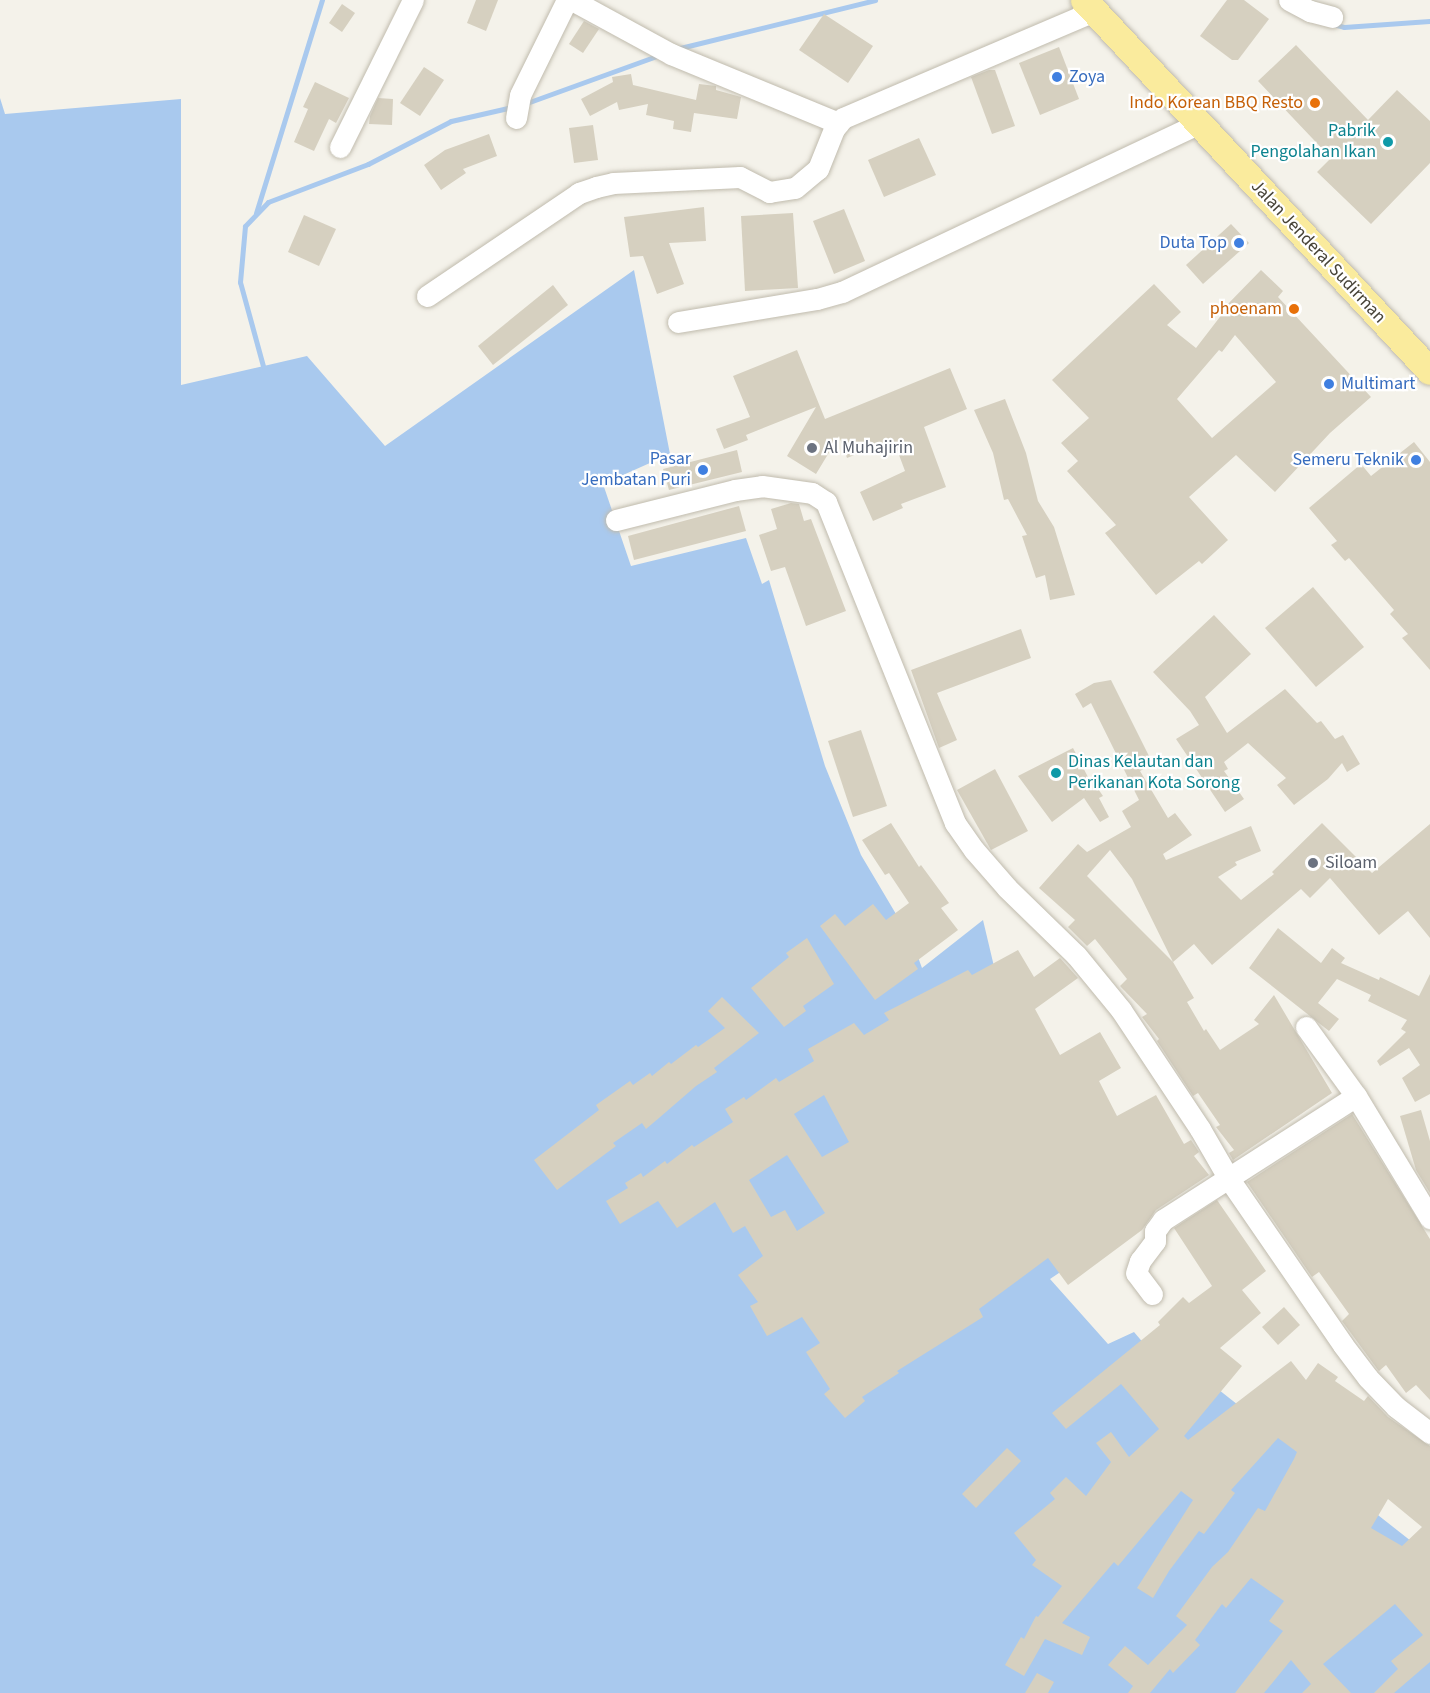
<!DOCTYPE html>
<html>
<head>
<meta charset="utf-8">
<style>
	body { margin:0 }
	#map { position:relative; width:1430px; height:1693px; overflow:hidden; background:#f4f2ea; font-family:"Source Sans 3",sans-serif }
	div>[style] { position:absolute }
	.water>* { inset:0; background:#a9c9ee }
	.stream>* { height:5px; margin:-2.5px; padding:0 2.5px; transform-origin:2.5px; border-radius:2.5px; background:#a9c9ee }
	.building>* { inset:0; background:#d6d0c0 }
	.roads { filter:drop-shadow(0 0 2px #c0bbad) drop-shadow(0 0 2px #c0bbad) }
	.minor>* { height:21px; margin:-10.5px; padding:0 10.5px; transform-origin:10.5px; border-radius:10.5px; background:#fff }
	.major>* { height:27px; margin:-13.5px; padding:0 13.5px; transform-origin:13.5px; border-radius:13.5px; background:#faeb9d }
	.dots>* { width:16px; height:16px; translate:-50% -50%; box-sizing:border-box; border:3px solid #fff; border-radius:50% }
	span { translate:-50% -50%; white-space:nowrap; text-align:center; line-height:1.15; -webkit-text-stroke:4.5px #fff; paint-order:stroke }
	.shop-label { font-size:18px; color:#366cbe }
	.left { translate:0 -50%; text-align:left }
	.right { translate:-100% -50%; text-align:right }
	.food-label { font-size:18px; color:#c56008 }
	.culture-label { font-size:18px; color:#0d838f }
	.street-label { font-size:18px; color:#484438 }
	.worship-label { font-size:18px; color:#5b616d }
</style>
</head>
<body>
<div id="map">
	<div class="water">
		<i style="clip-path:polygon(0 98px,5px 114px,181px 99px,181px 385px,307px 356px,385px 446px,634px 270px,670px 454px,603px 484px,631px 566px,746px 538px,762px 584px,769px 580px,825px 766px,861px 855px,912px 941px,922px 968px,983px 920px,1001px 996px,1145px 1215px,1050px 1279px,1108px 1344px,1134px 1332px,1191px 1399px,1214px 1386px,1430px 1556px,1430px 1693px,0 1693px)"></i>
	</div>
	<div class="stream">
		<i style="left:1333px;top:24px;width:11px;rotate:15deg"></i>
		<i style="left:1344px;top:27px;width:86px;rotate:-4deg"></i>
		<i style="left:676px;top:49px;width:205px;rotate:-13.8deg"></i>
		<i style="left:524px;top:104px;width:144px;rotate:-19.9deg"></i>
		<i style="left:256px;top:213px;width:223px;rotate:-72.8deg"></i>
		<i style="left:263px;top:366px;width:87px;rotate:-105.3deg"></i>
		<i style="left:240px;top:282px;width:56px;rotate:-84.9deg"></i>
		<i style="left:245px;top:226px;width:33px;rotate:-46deg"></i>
		<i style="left:268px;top:202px;width:107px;rotate:-20.8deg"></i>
		<i style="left:368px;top:164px;width:93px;rotate:-27.4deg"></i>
		<i style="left:451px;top:121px;width:63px;rotate:-12.9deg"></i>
	</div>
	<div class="building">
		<i style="clip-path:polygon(476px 0,498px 0,486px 31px,467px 23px)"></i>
		<i style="clip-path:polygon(1227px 0,1244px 0,1269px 19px,1238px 60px,1232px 60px,1200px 36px)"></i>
		<i style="clip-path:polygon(342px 4px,355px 13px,342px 32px,329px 23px)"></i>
		<i style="clip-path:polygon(824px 14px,873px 46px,848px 83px,799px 50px)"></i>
		<i style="clip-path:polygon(584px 21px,599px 29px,583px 53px,569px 44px)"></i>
		<i style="clip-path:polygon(1296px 45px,1368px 120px,1397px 90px,1430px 121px,1430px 163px,1371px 224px,1317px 172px,1331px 158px,1258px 81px)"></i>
		<i style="clip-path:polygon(1059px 47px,1079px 99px,1040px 115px,1019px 63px)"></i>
		<i style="clip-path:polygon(424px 67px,444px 80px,420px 116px,400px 103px)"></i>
		<i style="clip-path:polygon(989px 70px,995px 70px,1015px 126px,992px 134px,971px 77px)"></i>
		<i style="clip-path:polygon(631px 74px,633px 85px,696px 100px,699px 84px,716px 86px,716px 90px,741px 97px,737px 119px,694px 113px,691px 132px,673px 129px,674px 121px,646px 115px,648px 104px,619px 110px,617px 102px,590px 116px,581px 99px,613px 82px,612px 77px)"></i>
		<i style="clip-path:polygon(315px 82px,349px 98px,336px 123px,329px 119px,314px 151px,294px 142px,308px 109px,303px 107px)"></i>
		<i style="clip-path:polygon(378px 98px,393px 99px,392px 125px,369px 124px,370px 116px)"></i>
		<i style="clip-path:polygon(593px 125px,598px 160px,574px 163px,569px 128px)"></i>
		<i style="clip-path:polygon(489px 134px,497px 156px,463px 169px,466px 173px,441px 190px,424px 165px,445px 150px)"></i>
		<i style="clip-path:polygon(919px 138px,936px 175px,884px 197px,868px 160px)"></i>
		<i style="clip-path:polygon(704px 207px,706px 241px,669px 243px,684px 284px,657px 294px,643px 256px,630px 257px,624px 217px)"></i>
		<i style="clip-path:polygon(844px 209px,865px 261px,834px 274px,813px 221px)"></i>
		<i style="clip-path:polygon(793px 213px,798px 288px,745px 291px,741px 216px)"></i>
		<i style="clip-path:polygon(304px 215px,336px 229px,319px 266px,288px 252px)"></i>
		<i style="clip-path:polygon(1231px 224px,1249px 243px,1203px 284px,1186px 265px)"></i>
		<i style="clip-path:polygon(evenodd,1261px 270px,1283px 291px,1278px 297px,1371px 397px,1330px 433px,1275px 492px,1236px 455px,1189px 497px,1228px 540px,1202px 564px,1199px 561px,1156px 595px,1105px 533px,1116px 525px,1067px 471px,1078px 461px,1061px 443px,1089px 418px,1052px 380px,1154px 284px,1181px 312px,1167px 325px,1196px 348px,1226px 309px,1225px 307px,1261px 270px,1235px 335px,1276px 382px,1212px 438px,1177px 399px,1219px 350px,1222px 352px,1235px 335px)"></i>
		<i style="clip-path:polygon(553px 285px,568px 305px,493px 365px,478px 346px)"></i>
		<i style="clip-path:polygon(797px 350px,825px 419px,950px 368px,967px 409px,924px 427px,946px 487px,901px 504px,903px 508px,873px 521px,860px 492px,905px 471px,893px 439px,847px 458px,839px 436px,816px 474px,787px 456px,816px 407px,746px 435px,748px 440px,724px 449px,716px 429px,750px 417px,733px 376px)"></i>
		<i style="clip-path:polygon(1005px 399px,1026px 453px,1038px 501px,1054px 527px,1075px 595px,1050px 600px,1045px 575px,1036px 578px,1022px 536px,1027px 535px,1008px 499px,1004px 500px,993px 453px,974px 410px)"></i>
		<i style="clip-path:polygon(1414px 442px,1430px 462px,1430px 670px,1402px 638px,1408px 634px,1390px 614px,1394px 610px,1349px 558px,1345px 561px,1331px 545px,1337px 541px,1309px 508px,1361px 464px,1371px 476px)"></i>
		<i style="clip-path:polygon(737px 450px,742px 472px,669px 490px,663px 469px)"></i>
		<i style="clip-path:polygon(791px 503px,799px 504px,804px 521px,811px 519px,846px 611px,806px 626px,785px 567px,771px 571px,759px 535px,777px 529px,771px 509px)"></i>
		<i style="clip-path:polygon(739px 506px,746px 531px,634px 560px,628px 536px)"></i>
		<i style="clip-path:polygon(1313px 587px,1364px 647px,1316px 687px,1265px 628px)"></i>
		<i style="clip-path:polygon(1214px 615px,1251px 654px,1205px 697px,1227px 733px,1285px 689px,1317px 723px,1321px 721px,1335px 739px,1343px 735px,1360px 764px,1347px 772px,1342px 763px,1328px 779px,1294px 805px,1277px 785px,1286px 778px,1248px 743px,1224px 762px,1228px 769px,1224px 771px,1244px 799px,1225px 812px,1176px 739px,1199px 725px,1190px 711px,1153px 672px)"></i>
		<i style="clip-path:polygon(1021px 629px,1031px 658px,937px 693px,957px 740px,939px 748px,911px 670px)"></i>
		<i style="clip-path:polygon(1111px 680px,1153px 764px,1140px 771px,1168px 818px,1175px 813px,1192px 835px,1163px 854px,1166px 860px,1251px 826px,1261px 851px,1235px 862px,1237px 865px,1218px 877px,1241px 900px,1274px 874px,1272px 872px,1322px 823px,1372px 873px,1430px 824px,1430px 938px,1408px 911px,1379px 935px,1330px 878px,1310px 898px,1301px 889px,1212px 965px,1194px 944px,1173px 962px,1132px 879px,1110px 850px,1087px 876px,1173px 962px,1194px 998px,1187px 1002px,1204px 1031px,1206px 1029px,1220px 1050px,1259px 1024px,1254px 1020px,1274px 995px,1332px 1093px,1233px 1160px,1229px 1153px,1234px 1150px,1216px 1127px,1220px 1125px,1198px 1093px,1193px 1096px,1157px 1041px,1159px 1039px,1142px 1017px,1147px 1014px,1120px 986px,1127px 979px,1095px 939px,1087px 946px,1068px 927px,1075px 920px,1039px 888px,1078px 844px,1087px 852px,1131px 827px,1122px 811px,1139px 800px,1091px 703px,1083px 708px,1075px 694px,1094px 683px)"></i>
		<i style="clip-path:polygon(861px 730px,887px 806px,853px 817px,828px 741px)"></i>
		<i style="clip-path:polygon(1073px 748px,1090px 781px,1092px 780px,1103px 796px,1099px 798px,1109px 817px,1100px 822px,1084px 798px,1052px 822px,1018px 776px)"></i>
		<i style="clip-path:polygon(995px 769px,1028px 831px,991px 850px,957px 790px)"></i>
		<i style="clip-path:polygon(891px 823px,919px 867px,921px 865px,949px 903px,941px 908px,958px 930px,914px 963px,918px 969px,875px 1000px,820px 926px,835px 914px,845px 926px,873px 904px,886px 920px,909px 903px,889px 873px,885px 875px,862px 840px)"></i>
		<i style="clip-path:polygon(1278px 928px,1321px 963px,1332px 948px,1345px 958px,1341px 963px,1379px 980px,1380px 977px,1419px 996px,1430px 974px,1430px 1094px,1415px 1102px,1402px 1078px,1420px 1065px,1409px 1048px,1380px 1066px,1377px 1061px,1406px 1032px,1401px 1029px,1407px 1020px,1368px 1001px,1371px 995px,1337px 979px,1318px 1003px,1339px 1019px,1329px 1031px,1249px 968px)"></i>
		<i style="clip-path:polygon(807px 938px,834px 984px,803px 1006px,806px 1011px,784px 1027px,751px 988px,789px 957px,786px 953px)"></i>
		<i style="clip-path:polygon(evenodd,1018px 950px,1034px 977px,1060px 958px,1078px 978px,1035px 1009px,1060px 1055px,1100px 1032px,1121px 1068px,1099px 1081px,1117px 1116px,1156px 1095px,1184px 1144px,1191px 1140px,1199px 1152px,1194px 1156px,1209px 1175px,1156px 1210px,1142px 1230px,1068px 1285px,1048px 1258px,979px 1309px,983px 1317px,897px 1371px,899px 1373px,862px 1397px,865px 1401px,845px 1418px,824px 1394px,830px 1389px,806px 1352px,820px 1343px,802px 1317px,767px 1336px,750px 1306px,758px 1302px,738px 1275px,763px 1256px,745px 1226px,733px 1233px,715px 1202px,677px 1228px,658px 1201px,620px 1224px,606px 1201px,628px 1188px,625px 1183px,641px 1173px,643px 1177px,665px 1161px,667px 1164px,692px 1145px,694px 1147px,733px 1122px,725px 1109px,744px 1097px,746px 1100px,776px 1078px,779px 1082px,814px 1061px,808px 1049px,854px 1023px,864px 1035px,889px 1020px,884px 1013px,968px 970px,972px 975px,1018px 950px,824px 1095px,849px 1142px,822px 1157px,794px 1114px,824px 1095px,1018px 950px,787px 1155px,825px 1213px,797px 1231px,785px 1210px,771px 1217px,749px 1180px,787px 1155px)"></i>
		<i style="clip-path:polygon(722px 997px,759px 1033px,714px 1068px,717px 1072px,696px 1086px,659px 1118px,646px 1129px,642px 1123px,613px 1143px,616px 1146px,557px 1190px,534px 1160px,599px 1110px,596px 1105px,630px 1081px,633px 1085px,650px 1073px,652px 1076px,669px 1062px,671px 1064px,696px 1045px,698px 1047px,725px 1028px,708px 1011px)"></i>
		<i style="clip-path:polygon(1421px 1110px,1430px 1141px,1430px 1193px,1416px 1170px,1400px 1116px)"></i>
		<i style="clip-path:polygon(1352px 1114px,1430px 1239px,1430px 1400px,1416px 1385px,1406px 1393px,1386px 1365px,1379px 1371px,1378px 1370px,1342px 1321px,1349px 1314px,1319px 1272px,1312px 1277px,1247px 1182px)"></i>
		<i style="clip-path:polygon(evenodd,1217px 1200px,1266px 1271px,1242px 1290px,1261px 1313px,1220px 1348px,1242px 1366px,1184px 1436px,1188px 1440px,1291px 1361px,1306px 1380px,1318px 1363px,1338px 1377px,1335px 1381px,1364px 1401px,1368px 1396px,1388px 1417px,1430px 1446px,1430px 1662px,1394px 1693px,1374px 1693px,1398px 1669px,1391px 1661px,1423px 1635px,1395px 1604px,1323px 1664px,1351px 1693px,1302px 1693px,1311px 1684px,1291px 1660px,1264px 1693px,1235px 1693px,1283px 1631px,1269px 1621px,1284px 1601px,1251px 1578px,1226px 1608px,1222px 1604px,1195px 1640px,1200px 1645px,1173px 1673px,1170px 1669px,1150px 1693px,1128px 1693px,1133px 1686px,1108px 1665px,1125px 1646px,1148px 1665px,1187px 1625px,1176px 1616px,1212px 1567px,1228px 1552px,1258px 1508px,1265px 1511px,1294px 1459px,1297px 1452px,1278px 1438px,1231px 1490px,1235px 1493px,1204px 1534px,1199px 1531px,1169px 1571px,1153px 1598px,1137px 1588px,1193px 1500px,1181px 1491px,1118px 1566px,1114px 1562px,1062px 1623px,1090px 1637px,1082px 1655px,1045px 1639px,1024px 1676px,1005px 1665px,1021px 1637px,1024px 1639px,1036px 1616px,1038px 1617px,1062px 1586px,1032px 1565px,1036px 1560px,1014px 1533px,1055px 1499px,1050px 1493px,1066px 1477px,1086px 1496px,1111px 1462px,1096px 1443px,1111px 1432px,1129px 1457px,1159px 1429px,1121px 1384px,1066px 1429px,1052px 1413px,1160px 1325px,1158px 1322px,1183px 1297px,1189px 1303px,1212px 1286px,1174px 1228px,1217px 1200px,1388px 1499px,1422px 1527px,1402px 1546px,1371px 1528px,1388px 1499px)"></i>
		<i style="clip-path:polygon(1284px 1307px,1300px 1325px,1278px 1345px,1262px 1327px)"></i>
		<i style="clip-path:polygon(1007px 1448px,1021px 1461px,976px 1508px,962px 1494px)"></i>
		<i style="clip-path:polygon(1037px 1673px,1054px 1682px,1048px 1693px,1025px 1693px)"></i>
	</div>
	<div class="roads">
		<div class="minor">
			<i style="left:572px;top:0;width:113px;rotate:28.6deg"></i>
			<i style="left:671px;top:54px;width:181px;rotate:22.4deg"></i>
			<i style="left:1289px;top:0;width:24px;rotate:28deg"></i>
			<i style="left:1310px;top:11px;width:23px;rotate:15deg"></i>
			<i style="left:516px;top:118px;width:23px;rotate:-80deg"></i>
			<i style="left:520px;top:95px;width:106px;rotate:-63.7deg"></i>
			<i style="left:340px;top:147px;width:164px;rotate:-63.6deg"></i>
			<i style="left:427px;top:296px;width:184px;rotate:-34.1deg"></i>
			<i style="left:579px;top:193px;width:18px;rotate:-19deg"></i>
			<i style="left:596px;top:187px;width:17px;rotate:-13deg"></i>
			<i style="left:613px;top:183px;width:127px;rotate:-2.7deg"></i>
			<i style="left:740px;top:177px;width:33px;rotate:27deg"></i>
			<i style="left:769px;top:192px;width:26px;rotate:-9deg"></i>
			<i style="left:795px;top:188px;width:30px;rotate:-40deg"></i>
			<i style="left:818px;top:169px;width:43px;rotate:-68.2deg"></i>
			<i style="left:834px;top:129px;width:14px;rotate:-51deg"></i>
			<i style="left:843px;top:118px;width:273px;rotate:-23.1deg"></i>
			<i style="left:678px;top:322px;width:141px;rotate:-9.4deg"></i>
			<i style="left:817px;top:299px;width:26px;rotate:-16deg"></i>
			<i style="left:842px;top:292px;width:395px;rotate:-25.3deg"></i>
			<i style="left:616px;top:520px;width:123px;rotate:-14.1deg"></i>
			<i style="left:735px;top:490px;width:27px;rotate:-8deg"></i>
			<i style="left:762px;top:486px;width:50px;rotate:8deg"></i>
			<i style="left:812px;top:493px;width:17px;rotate:33deg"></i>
			<i style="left:826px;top:502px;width:346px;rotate:68.1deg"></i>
			<i style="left:955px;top:823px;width:33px;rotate:55deg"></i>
			<i style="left:974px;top:850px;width:50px;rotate:49deg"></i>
			<i style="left:1007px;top:888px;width:96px;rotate:44.2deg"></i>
			<i style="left:1076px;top:955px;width:71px;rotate:50.7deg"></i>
			<i style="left:1121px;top:1010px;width:143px;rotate:56.4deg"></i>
			<i style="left:1200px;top:1129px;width:58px;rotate:59.9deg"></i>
			<i style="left:1229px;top:1179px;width:201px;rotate:55.5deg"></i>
			<i style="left:1343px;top:1345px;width:41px;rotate:52.9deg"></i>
			<i style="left:1368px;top:1378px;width:40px;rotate:46deg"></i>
			<i style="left:1396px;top:1407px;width:43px;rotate:37.4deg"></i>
			<i style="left:1306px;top:1027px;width:85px;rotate:54.1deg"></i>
			<i style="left:1356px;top:1096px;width:143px;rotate:58.8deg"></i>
			<i style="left:1152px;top:1294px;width:26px;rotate:-127deg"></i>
			<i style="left:1136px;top:1273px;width:13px;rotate:-72deg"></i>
			<i style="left:1140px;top:1261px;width:25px;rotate:-53deg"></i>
			<i style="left:1155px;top:1241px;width:10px;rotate:-90deg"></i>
			<i style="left:1155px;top:1231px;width:14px;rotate:-54deg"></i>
			<i style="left:1163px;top:1220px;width:229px;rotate:-32.7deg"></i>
		</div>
		<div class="major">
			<i style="left:1084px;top:0;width:507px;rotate:47deg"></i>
		</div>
	</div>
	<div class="dots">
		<i style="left:1057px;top:77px;background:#3f7fe0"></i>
		<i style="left:1315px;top:103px;background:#e8710a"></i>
		<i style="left:1388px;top:142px;background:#0f9aa8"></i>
		<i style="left:1239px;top:243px;background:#3f7fe0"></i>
		<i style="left:1294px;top:309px;background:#e8710a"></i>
		<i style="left:1329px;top:384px;background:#3f7fe0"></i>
		<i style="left:812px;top:448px;background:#6b7280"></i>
		<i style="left:1416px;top:460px;background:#3f7fe0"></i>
		<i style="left:703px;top:470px;background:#3f7fe0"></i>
		<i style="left:1056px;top:773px;background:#0f9aa8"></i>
		<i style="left:1313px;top:863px;background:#6b7280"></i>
	</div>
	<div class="shop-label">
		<span class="left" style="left:1069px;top:77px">Zoya</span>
		<span class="right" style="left:1227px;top:243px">Duta Top</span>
		<span class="left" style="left:1341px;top:384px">Multimart</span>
		<span class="right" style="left:691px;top:470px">Pasar<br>Jembatan Puri</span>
		<span class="right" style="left:1404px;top:460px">Semeru Teknik</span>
	</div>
	<div class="food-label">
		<span class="right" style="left:1303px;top:103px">Indo Korean BBQ Resto</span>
		<span class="right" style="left:1282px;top:309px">phoenam</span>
	</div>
	<div class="culture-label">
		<span class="right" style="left:1376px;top:142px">Pabrik<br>Pengolahan Ikan</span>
		<span class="left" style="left:1068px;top:773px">Dinas Kelautan dan<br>Perikanan Kota Sorong</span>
	</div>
	<div class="street-label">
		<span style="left:1318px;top:252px;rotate:47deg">Jalan Jenderal Sudirman</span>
	</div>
	<div class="worship-label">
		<span class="left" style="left:824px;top:448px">Al Muhajirin</span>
		<span class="left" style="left:1325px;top:863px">Siloam</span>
	</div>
</div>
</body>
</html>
